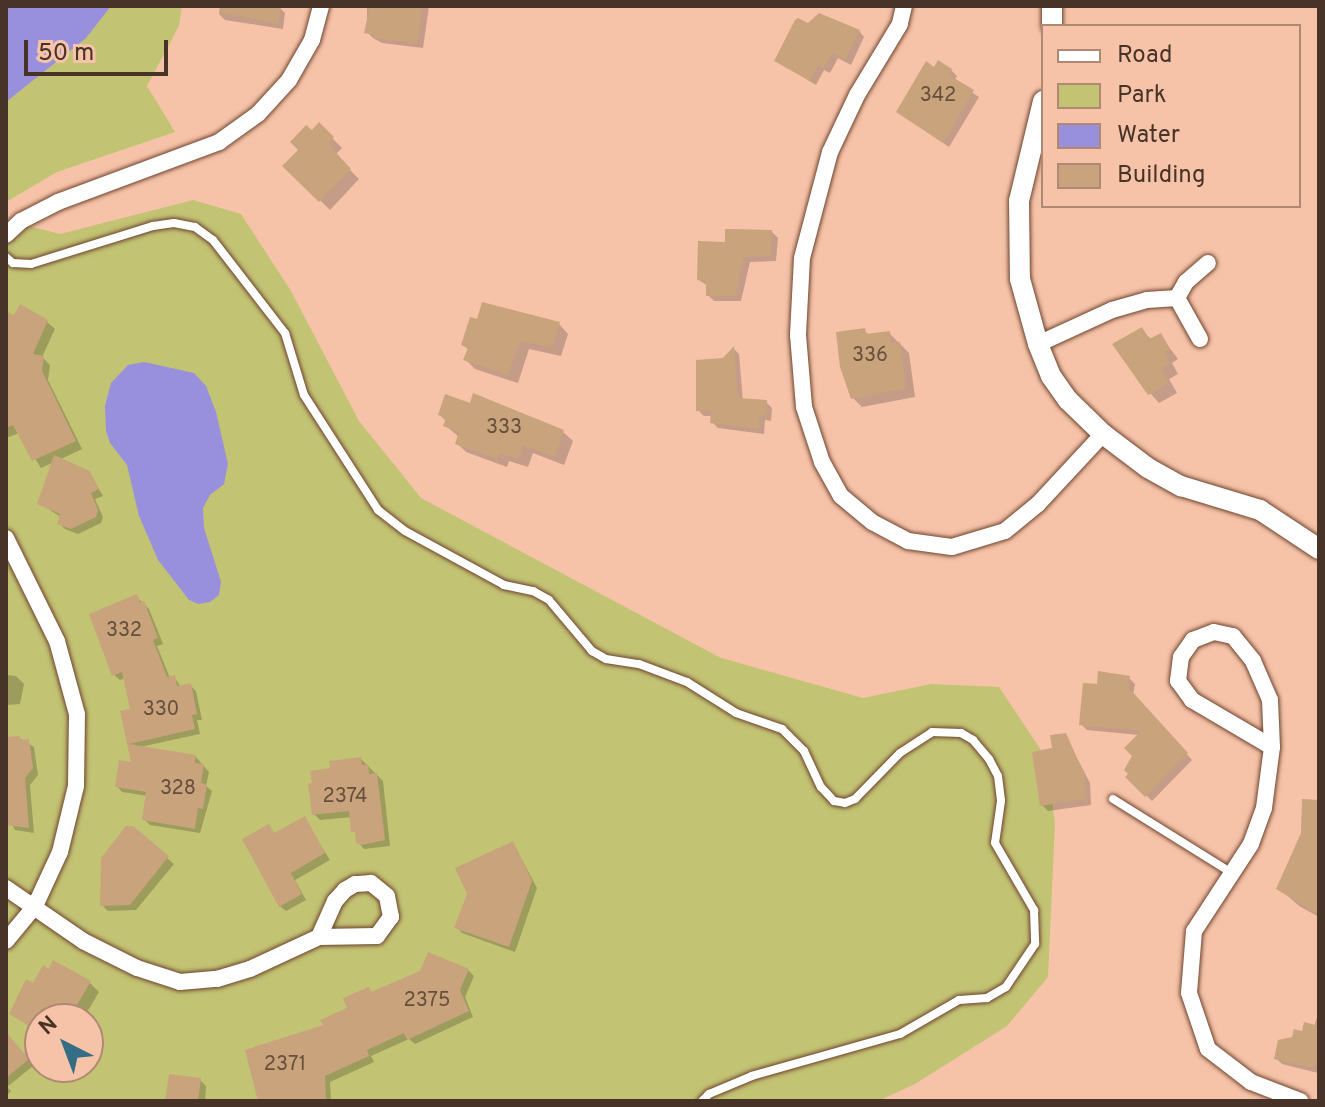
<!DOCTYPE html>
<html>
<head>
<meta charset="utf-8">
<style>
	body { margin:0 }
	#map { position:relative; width:1325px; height:1107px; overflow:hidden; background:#f6c3a9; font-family:Overpass,sans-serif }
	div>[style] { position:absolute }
	.green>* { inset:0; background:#c3c374 }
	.water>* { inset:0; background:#9890dc }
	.shadow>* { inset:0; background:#0003 }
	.building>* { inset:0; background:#c8a37c }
	.roads { filter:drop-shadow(0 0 2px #6f442e) drop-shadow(0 0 2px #6f442e) }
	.service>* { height:8px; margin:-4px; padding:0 4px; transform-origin:4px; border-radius:4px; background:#fff }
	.minor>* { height:16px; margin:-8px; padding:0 8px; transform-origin:8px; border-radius:8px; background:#fff }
	.tertiary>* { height:20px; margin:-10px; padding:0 10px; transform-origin:10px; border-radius:10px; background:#fff }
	span { translate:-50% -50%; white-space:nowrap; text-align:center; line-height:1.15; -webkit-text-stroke:6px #f6c3a9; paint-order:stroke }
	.number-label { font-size:20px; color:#674f3d }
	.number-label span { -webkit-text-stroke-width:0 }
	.frame { position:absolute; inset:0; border:8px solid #473328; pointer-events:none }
	.legend { position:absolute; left:1041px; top:24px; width:260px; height:184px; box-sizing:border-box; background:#f6c3a9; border:2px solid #b08975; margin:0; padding:10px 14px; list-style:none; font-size:24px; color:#473328 }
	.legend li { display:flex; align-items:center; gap:16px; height:40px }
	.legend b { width:40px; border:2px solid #b08975 }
	.north { position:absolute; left:24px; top:1003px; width:80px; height:80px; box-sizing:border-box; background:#f6c3a9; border:2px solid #b08975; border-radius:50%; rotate:318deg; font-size:22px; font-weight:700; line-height:32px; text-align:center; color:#473328 }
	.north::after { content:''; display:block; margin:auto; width:28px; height:36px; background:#336e86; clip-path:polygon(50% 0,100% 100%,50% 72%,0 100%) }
	.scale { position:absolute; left:24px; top:40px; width:144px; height:36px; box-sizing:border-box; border:4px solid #473328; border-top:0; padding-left:10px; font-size:24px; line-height:28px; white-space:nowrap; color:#473328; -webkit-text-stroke:6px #f6c3a9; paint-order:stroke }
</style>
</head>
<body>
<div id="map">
	<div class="green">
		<i style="clip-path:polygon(6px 6px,182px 6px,179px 26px,147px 86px,175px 132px,57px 172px,6px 202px)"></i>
		<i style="clip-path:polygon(evenodd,193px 200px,241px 214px,291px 291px,359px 421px,421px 498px,721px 658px,863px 698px,931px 684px,999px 687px,1047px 759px,1055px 824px,1048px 977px,1007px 1026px,915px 1084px,878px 1101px,6px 1101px,6px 220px,60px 234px,193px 200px,40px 1019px,88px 1019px,88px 1067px,40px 1067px,40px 1019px)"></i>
	</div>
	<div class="water">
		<i style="clip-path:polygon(6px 6px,111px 6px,86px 38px,6px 102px)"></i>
		<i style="clip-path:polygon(144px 362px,194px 373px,206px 386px,216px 412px,228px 464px,224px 484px,210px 495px,203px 508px,204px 528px,221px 582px,219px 595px,210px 602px,198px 604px,189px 600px,158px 560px,139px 516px,127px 465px,110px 443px,106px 431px,105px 406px,111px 383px,128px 365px)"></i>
	</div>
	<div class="shadow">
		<i style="clip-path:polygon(221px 6px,278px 6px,285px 13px,283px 29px,225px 20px,219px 14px)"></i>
		<i style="clip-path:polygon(367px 6px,429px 6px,423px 48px,382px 43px,373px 38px,367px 32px)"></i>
		<i style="clip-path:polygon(809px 26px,859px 31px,864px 37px,851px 65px,838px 58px,830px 73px,824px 70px,816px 85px,777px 61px)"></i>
		<i style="clip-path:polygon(935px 69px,951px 70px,957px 76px,954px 81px,979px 97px,949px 147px,898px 112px)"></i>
		<i style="clip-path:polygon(319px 125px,342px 148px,335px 155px,359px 179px,330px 210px,285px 166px)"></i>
		<i style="clip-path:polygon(772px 232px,778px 238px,776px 261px,750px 262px,741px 301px,714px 301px,708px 295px,708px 286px,699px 280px,727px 244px)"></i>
		<i style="clip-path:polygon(47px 322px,55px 329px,42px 357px,50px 365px,48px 380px,82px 449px,59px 460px,89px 473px,103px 496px,95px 499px,103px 517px,101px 523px,78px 534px,65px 529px,59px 523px,61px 517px,39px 503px,54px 462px,41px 468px,19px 433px,9px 437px,6px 434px,6px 323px)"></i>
		<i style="clip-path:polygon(478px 322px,559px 324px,568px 334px,561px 356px,529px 349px,518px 383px,475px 369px,466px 360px,469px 350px,463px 345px)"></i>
		<i style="clip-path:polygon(864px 330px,870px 336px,889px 333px,909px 353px,915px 397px,862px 407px,853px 398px)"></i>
		<i style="clip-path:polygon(1142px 330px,1152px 340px,1160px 335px,1178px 359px,1172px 363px,1178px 374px,1169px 379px,1177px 393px,1159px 403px,1150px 393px)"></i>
		<i style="clip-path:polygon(734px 349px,739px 354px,743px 401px,766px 402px,772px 408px,771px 421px,765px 420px,764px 434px,718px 428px,712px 422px,713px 416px,704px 416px,698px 410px)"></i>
		<i style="clip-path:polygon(440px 415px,563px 432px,573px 441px,564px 465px,533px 453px,528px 467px,509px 461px,507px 467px,466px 452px,457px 443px,459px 437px,446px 426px,447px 422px)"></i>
		<i style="clip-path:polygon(137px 597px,149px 609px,163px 644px,157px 646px,170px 678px,174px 677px,181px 687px,190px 685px,196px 691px,202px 720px,197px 720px,200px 734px,140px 747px,195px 756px,209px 772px,206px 786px,212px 791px,200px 833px,150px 825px,144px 819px,148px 796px,122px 792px,117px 786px,133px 765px,122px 713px,132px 710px,125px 678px,120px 680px,114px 675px)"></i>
		<i style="clip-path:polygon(6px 675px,16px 676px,24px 684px,20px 704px,6px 705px)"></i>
		<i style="clip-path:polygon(1129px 678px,1135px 684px,1133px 695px,1192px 760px,1152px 801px,1127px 777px,1139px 735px,1087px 730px,1081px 724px,1098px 687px)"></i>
		<i style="clip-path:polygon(1065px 735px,1090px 783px,1091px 805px,1048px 811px,1042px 805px,1054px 750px)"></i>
		<i style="clip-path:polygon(19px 738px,34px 747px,38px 775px,30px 785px,34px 833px,15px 830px,6px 814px,6px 739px)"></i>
		<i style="clip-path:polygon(361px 759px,383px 781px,390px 846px,364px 849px,358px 842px,352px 817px,320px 820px,314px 814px,332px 770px)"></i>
		<i style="clip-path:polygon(304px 819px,330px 860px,295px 880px,306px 900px,286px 911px,280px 906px,268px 827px,275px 835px)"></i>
		<i style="clip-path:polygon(132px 828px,174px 864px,136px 910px,108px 911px,102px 905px)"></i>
		<i style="clip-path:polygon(513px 843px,537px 888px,515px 952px,462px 933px,457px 927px)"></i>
		<i style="clip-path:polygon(1319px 851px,1319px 917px,1299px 906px,1279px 888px)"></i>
		<i style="clip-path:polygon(468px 970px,474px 976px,465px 997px,473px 1017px,415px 1044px,409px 1039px,371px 1056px,374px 1062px,330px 1082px,331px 1101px,254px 1101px,259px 1100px,325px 1027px,368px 989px,373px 993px)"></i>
		<i style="clip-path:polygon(89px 982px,99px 992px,83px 1019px,40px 1019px,40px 1034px,12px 1014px,33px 986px)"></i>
		<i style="clip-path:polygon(1317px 1017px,1318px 1073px,1282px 1064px,1276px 1058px,1314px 1027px)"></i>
		<i style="clip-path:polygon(6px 1034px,33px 1066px,7px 1087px,11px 1091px,6px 1096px)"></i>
		<i style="clip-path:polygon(200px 1080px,206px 1086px,205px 1101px,167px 1101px)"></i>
	</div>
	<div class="building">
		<i style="clip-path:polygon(220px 6px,281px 6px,278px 24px,219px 12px)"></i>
		<i style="clip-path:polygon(370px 6px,422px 6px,417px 44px,374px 38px,375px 35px,364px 33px)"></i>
		<i style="clip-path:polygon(819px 13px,860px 30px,845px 60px,832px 53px,824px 68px,818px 65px,810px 81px,774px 61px,795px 20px,798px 18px,808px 23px)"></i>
		<i style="clip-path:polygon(938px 60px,952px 69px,949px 75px,974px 90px,943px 143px,896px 112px,926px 61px,934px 67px)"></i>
		<i style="clip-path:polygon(319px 122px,334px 137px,328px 144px,351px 169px,319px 202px,282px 166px,298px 150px,290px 142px,306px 125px,312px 130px)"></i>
		<i style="clip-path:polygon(725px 229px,772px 230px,771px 256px,744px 257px,735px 296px,706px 296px,706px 281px,697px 280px,698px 241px,725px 242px)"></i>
		<i style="clip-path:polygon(482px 302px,560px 322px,552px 348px,520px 341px,508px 375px,463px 360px,468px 348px,461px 345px,470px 317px,477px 319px)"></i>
		<i style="clip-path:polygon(20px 304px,48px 320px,33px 354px,44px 356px,42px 371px,76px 441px,32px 461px,13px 425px,6px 428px,6px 311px,14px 315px)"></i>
		<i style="clip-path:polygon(1142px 327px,1149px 339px,1161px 333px,1170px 349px,1164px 353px,1170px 364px,1161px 369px,1169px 383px,1148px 395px,1112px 344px)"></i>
		<i style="clip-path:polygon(865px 328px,866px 334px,890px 331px,891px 343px,900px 342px,906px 388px,851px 399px,840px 367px,836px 332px)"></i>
		<i style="clip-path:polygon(734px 346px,738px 398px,767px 400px,766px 416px,760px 415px,759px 429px,710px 423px,711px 411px,696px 411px,696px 360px,723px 358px)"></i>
		<i style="clip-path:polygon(473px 393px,564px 430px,555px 457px,523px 445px,518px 459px,499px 453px,497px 459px,455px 444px,459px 432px,443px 426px,446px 418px,438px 415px,445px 394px,470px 403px)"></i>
		<i style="clip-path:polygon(54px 455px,90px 471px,99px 489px,91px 493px,98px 510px,96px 517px,71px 529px,57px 524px,60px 514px,37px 504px)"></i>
		<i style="clip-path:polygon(137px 594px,140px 602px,144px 601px,158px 638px,153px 640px,167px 677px,175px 675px,177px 686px,191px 683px,197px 714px,192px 715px,195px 729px,129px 744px,196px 755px,195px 763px,204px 764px,201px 783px,207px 784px,203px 809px,198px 808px,195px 829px,142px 820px,146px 792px,115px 787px,119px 760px,131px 762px,120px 711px,130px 709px,122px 672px,112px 676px,89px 614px)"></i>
		<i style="clip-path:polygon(1098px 671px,1130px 676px,1128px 687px,1188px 753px,1145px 797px,1125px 777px,1128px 774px,1124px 770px,1132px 756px,1124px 748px,1141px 731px,1079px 725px,1083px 683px,1097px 684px)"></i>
		<i style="clip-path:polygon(1066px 733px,1085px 776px,1086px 799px,1040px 806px,1032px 752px,1052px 748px,1050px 735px)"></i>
		<i style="clip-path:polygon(20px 736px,20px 740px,29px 739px,33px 768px,25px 778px,29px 828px,6px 825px,6px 737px)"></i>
		<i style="clip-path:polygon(361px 757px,362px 765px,368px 764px,369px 774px,377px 773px,385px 840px,362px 845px,356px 843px,355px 832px,351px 832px,349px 811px,312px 815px,308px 784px,312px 783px,310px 771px,330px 768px,329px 761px)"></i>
		<i style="clip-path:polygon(1302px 799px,1319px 800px,1319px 915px,1276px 889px,1301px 833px)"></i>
		<i style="clip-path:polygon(305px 816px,325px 853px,291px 873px,302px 894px,279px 907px,242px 839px,269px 824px,274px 833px)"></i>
		<i style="clip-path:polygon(126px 826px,133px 826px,169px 856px,130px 905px,100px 906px,101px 858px)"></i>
		<i style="clip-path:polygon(513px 841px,532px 881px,509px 947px,454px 928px,467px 894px,455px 868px)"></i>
		<i style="clip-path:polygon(428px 952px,469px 969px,460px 990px,469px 1011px,407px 1040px,404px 1033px,367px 1050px,369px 1056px,325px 1076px,326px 1101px,258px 1101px,245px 1050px,323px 1025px,320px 1020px,347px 1008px,343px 998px,369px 987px,371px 992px,420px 971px)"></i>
		<i style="clip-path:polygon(53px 960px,91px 981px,70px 1017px,60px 1011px,56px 1019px,40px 1019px,40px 1032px,9px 1014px,26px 979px,33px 983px,43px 965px,49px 969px)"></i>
		<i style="clip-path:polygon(1304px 1022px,1319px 1026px,1319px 1066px,1314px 1064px,1312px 1068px,1274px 1059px,1278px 1040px,1292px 1037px,1294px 1029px,1302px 1031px)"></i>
		<i style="clip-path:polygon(6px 1032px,29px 1059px,6px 1078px)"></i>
		<i style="clip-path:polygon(169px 1074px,201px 1078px,198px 1101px,165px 1101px)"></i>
	</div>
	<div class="roads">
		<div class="service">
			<i style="left:6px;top:257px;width:9px;rotate:41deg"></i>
			<i style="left:13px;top:263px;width:18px;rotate:3deg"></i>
			<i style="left:31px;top:264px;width:128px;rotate:-17.3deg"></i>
			<i style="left:153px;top:226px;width:21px;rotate:-8deg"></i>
			<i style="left:174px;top:223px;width:21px;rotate:11deg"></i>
			<i style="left:195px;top:227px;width:22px;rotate:36deg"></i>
			<i style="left:213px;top:240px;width:118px;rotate:52.3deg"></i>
			<i style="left:285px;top:333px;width:65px;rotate:73deg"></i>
			<i style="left:304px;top:395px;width:137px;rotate:57.2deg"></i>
			<i style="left:378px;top:510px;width:34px;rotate:38deg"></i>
			<i style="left:405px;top:531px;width:113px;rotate:28.6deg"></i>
			<i style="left:504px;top:585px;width:30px;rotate:12deg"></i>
			<i style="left:533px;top:591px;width:18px;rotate:29deg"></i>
			<i style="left:549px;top:600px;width:67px;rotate:49.9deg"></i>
			<i style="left:592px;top:651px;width:16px;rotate:30deg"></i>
			<i style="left:606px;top:659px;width:33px;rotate:9deg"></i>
			<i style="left:639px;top:664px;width:51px;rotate:20.6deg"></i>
			<i style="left:687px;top:682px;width:58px;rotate:32.3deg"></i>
			<i style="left:736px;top:713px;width:49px;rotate:19.2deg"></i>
			<i style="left:782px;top:729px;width:31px;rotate:45deg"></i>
			<i style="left:804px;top:751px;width:40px;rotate:65deg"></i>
			<i style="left:821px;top:787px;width:19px;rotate:47deg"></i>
			<i style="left:834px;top:801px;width:11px;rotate:10deg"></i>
			<i style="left:845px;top:803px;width:11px;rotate:-22deg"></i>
			<i style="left:855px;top:799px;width:64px;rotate:-45.6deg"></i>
			<i style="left:900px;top:753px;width:38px;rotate:-33deg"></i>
			<i style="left:932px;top:732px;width:29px;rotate:2deg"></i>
			<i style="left:961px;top:733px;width:14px;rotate:30deg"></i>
			<i style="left:973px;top:740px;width:25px;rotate:50deg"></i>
			<i style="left:989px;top:759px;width:19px;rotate:62deg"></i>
			<i style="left:998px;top:776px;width:25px;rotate:83deg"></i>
			<i style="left:1001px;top:801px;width:42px;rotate:98.1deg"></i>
			<i style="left:995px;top:843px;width:78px;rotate:59.8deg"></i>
			<i style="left:1034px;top:910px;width:34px;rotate:88deg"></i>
			<i style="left:1035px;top:944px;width:52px;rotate:124deg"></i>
			<i style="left:1006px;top:987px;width:22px;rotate:150deg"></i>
			<i style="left:987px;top:998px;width:28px;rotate:176deg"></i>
			<i style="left:959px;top:1000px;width:68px;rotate:150deg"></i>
			<i style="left:900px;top:1034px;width:154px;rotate:164.2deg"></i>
			<i style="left:752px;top:1076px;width:47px;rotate:157.3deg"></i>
			<i style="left:709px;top:1094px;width:10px;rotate:135deg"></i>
			<i style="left:1113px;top:799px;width:140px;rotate:31.9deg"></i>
		</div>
		<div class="minor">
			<i style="left:904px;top:6px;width:18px;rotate:103deg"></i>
			<i style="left:900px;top:24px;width:83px;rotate:121.2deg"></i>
			<i style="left:857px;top:95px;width:63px;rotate:115.3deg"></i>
			<i style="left:830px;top:152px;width:110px;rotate:104.8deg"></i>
			<i style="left:802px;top:258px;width:77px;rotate:93deg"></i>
			<i style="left:798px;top:335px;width:72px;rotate:85.2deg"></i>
			<i style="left:804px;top:407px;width:58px;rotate:71.9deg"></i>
			<i style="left:822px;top:462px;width:39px;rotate:61deg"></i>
			<i style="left:841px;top:496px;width:40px;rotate:40deg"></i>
			<i style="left:872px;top:522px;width:41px;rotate:27.8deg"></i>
			<i style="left:908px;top:541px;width:44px;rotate:7.8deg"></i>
			<i style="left:952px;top:547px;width:55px;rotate:-16.8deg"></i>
			<i style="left:1005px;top:531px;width:43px;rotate:-39.3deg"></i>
			<i style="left:1038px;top:504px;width:96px;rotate:-47.1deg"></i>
			<i style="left:6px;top:235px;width:21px;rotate:-43deg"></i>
			<i style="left:21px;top:221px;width:42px;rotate:-27.2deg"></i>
			<i style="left:58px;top:202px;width:172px;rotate:-20.4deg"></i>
			<i style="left:219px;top:142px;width:48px;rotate:-35.7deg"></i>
			<i style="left:258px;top:114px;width:46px;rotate:-47.6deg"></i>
			<i style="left:289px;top:80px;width:46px;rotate:-60.1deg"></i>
			<i style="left:312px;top:40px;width:35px;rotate:-75deg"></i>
			<i style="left:1177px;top:298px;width:47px;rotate:60.7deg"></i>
			<i style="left:1038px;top:344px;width:81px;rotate:-24.7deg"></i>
			<i style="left:1112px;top:310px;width:36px;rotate:-16deg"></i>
			<i style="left:1147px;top:300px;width:30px;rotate:-4deg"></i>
			<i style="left:1177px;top:298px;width:18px;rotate:-61deg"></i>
			<i style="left:1186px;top:282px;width:29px;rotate:-41deg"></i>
			<i style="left:6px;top:538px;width:115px;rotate:63.7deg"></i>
			<i style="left:57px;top:641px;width:76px;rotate:74.7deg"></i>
			<i style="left:77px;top:714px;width:72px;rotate:90.8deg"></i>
			<i style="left:76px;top:786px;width:68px;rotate:103.6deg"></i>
			<i style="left:60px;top:852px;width:60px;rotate:114.8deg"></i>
			<i style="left:35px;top:906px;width:45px;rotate:129.6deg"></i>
			<i style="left:1272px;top:747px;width:93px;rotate:-149.6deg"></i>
			<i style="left:1192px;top:700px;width:24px;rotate:-126deg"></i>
			<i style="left:1178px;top:681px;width:24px;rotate:-83deg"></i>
			<i style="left:1181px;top:657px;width:21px;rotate:-55deg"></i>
			<i style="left:1193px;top:640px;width:22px;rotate:-21deg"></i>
			<i style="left:1214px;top:632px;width:19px;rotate:12deg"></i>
			<i style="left:1233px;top:636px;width:32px;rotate:51deg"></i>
			<i style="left:1253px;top:661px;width:43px;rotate:66.4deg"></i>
			<i style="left:1270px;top:700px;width:47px;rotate:87.6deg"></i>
			<i style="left:1272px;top:747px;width:62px;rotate:97.5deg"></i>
			<i style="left:1264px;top:808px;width:38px;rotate:110deg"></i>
			<i style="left:1251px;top:844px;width:104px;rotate:123.2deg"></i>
			<i style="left:1194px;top:931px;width:62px;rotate:94.6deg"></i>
			<i style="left:1189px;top:993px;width:59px;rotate:71.3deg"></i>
			<i style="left:1208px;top:1049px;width:54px;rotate:37.5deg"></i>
			<i style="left:1251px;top:1082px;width:53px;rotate:21.2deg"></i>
			<i style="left:6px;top:888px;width:93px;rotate:34.5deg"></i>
			<i style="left:83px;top:941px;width:60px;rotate:26.6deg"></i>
			<i style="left:137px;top:968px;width:45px;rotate:18deg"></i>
			<i style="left:180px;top:982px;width:37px;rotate:-5deg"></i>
			<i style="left:217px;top:979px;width:34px;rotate:-17deg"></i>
			<i style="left:250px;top:969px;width:76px;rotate:-24.9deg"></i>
			<i style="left:319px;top:937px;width:58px;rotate:-1deg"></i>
			<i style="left:377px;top:936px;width:24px;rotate:-54deg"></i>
			<i style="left:391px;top:917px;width:21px;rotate:-101deg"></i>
			<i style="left:387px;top:896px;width:21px;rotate:-141deg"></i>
			<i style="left:371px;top:883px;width:16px;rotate:176deg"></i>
			<i style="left:355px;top:884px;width:12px;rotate:149deg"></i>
			<i style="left:345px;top:890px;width:15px;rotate:132deg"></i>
			<i style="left:335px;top:901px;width:39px;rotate:114deg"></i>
		</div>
		<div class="tertiary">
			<i style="left:1052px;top:6px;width:20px;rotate:90deg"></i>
			<i style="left:1043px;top:101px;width:103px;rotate:103.5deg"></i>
			<i style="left:1019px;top:201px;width:78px;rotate:89.3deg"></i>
			<i style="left:1020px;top:279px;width:67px;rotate:74.5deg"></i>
			<i style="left:1038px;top:344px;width:35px;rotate:68deg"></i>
			<i style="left:1051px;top:376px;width:29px;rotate:55deg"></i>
			<i style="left:1068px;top:400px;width:49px;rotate:44.2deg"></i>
			<i style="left:1103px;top:434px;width:56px;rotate:37.1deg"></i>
			<i style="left:1148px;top:468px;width:38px;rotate:29deg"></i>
			<i style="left:1181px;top:486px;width:83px;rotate:16.9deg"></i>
			<i style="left:1260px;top:510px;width:71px;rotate:33.5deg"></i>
		</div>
	</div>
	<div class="number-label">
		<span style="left:938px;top:96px">342</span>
		<span style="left:870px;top:356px">336</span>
		<span style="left:504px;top:428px">333</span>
		<span style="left:124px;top:631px">332</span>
		<span style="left:161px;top:710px">330</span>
		<span style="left:178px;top:789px">328</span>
		<span style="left:345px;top:797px">2374</span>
		<span style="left:427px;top:1001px">2375</span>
		<span style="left:285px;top:1065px">2371</span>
	</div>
	<div class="frame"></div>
	<ul class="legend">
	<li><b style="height:10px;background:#fff"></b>Road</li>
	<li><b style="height:22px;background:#c3c374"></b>Park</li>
	<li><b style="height:22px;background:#9890dc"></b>Water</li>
	<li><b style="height:22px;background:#c8a37c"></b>Building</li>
	</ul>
	<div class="north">N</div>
	<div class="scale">50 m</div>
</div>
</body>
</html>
